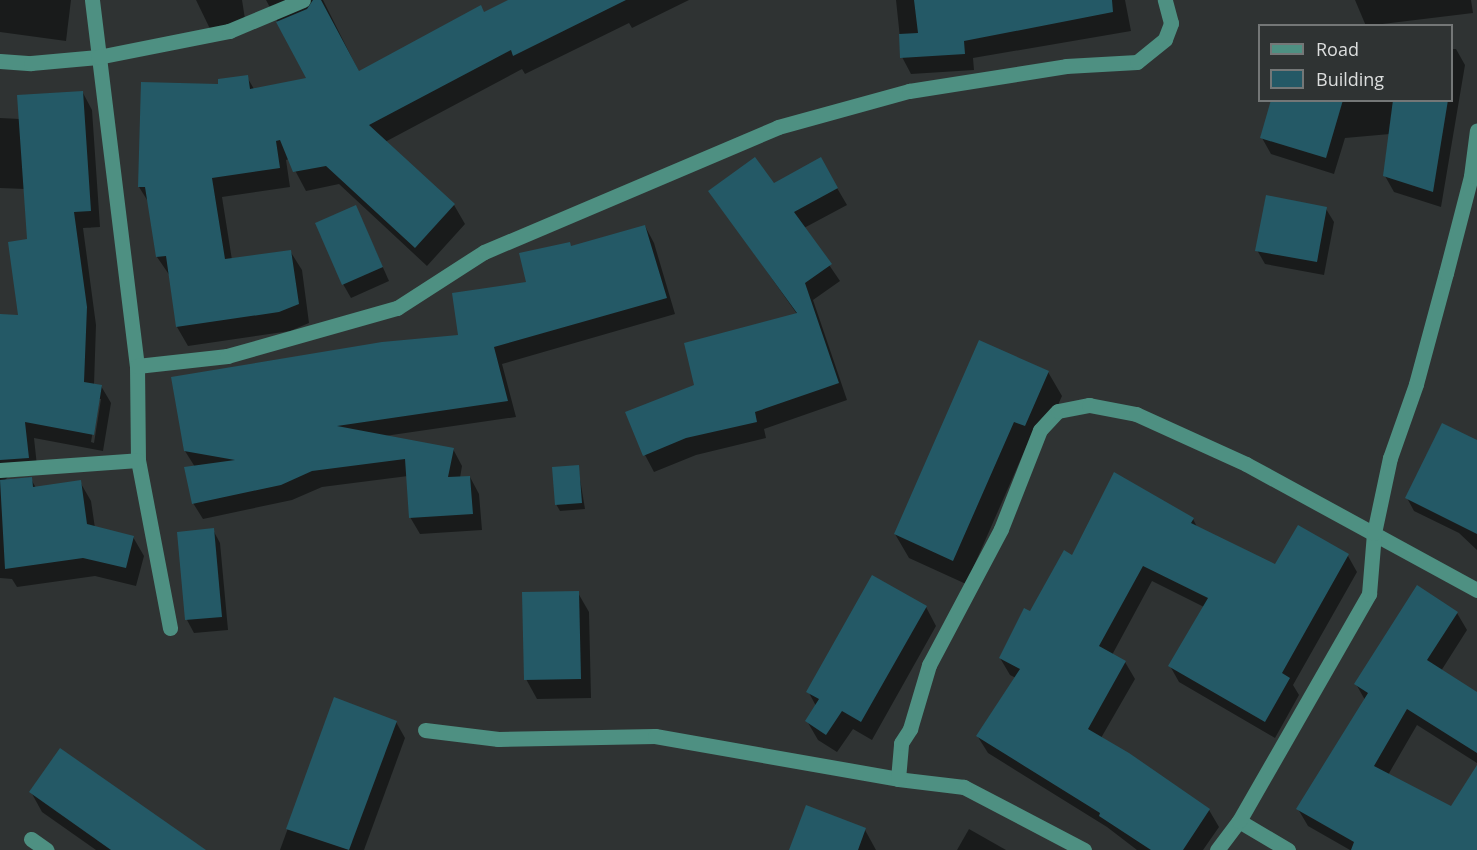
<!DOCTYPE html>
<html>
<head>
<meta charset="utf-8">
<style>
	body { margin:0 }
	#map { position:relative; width:1477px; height:850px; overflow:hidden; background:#2f3333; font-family:"Open Sans",sans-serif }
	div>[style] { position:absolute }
	.shadow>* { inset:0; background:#0007 }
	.building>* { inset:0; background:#245966 }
	.minor>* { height:15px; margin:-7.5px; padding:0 7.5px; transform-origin:7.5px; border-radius:7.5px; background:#4e9082 }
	span { translate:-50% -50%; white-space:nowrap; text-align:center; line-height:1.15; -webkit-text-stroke:6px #2f3333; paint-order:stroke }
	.legend { position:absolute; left:1258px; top:24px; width:195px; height:78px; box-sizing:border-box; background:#2f3333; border:2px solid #747777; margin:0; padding:8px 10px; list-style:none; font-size:18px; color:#dcdede }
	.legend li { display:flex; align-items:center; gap:12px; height:30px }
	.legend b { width:30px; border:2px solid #747777 }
</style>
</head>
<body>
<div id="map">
	<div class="shadow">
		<i style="clip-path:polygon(0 0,71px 0,66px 41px,0 32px)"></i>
		<i style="clip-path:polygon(196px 0,242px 0,247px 32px,214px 37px)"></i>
		<i style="clip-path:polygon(266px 0,323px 0,359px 72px,511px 0,689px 0,632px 28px,629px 23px,525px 74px,522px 69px,385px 142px,454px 205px,465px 224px,427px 266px,339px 184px,306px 191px,289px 159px,286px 160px,290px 187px,222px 197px,232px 260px,290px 251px,302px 270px,309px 323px,290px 331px,188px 346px,177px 327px,170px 276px,157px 257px,149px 203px,139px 187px,247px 77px,254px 89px,308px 79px)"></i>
		<i style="clip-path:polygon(896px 0,1125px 0,1131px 31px,973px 58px,974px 70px,911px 74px,902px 57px)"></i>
		<i style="clip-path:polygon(1355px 0,1471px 0,1473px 13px,1366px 26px)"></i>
		<i style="clip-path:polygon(1452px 49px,1456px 49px,1465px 65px,1441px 207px,1394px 192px,1385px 176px,1390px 134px,1345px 138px,1334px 174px,1271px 154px,1262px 138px,1273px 100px,1452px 100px)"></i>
		<i style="clip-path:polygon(evenodd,83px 93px,92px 110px,100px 227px,83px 228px,96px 325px,94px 385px,101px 386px,111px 403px,103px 451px,34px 438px,38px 475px,8px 477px,4px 481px,31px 479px,36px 488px,80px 482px,91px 501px,95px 528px,133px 537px,144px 556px,136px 586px,95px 576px,17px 587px,12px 579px,0 578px,0 315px,20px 316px,28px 241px,25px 189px,0 188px,0 118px,20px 119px,83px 93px,98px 399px,101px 399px,94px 443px,91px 442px,98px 399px)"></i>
		<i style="clip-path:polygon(820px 159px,847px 205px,804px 228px,840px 281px,813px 300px,847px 400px,764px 429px,766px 438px,696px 455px,654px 472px,645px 455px,695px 385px,797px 314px,710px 191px,773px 185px)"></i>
		<i style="clip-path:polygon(356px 207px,389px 281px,351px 298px,343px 284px)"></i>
		<i style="clip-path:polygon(1326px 209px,1334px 222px,1324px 275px,1265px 264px,1257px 250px)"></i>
		<i style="clip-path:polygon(645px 226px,654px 243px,675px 314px,502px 364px,516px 417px,385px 436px,453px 449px,462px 466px,460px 478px,470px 477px,479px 494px,482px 530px,420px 534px,410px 517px,408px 476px,322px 487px,292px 500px,203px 519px,193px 503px,195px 467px,185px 451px,460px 336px,571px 248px)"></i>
		<i style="clip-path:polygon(1048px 372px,1062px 396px,1038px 449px,1027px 445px,966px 584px,909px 558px,895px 534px)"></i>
		<i style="clip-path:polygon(1477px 443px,1477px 550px,1459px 533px,1414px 511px,1407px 498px)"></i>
		<i style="clip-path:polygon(578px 467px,585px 509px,560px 511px,556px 504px)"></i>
		<i style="clip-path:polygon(1193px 519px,1197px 527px,1276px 566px,1348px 556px,1357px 572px,1293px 685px,1299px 695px,1275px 738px,1179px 682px,1170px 666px,1204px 607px,1152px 581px,1112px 655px,1125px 662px,1135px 679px,1101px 738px,1209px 810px,1219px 827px,1203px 850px,1137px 850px,1107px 827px,988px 753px,978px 737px,1016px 678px,1010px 675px,1000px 658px,1072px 557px)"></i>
		<i style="clip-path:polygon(213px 530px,220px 543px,228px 630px,194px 633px,187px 620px)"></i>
		<i style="clip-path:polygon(578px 593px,589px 612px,591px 698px,537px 699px,526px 679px)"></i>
		<i style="clip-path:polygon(926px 607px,936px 626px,872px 740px,853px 729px,837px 752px,818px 740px,807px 721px,816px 706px,808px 691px)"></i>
		<i style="clip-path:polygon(1457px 613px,1467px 630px,1441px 671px,1477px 694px,1477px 763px,1417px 725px,1388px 775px,1452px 808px,1477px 768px,1477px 850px,1350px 850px,1308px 826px,1298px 809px,1365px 700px,1356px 684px)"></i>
		<i style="clip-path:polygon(335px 699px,396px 722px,405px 738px,364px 850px,280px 850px)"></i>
		<i style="clip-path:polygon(31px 792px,198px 850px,96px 850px,42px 812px)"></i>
		<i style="clip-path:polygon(969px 829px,1006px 850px,957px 850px)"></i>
		<i style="clip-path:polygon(865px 830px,876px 850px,790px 850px)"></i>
	</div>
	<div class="building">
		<i style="clip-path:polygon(313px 0,321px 0,359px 71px,481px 5px,484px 12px,508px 0,626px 0,513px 56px,511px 50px,369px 125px,455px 204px,415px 248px,326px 166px,293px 172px,280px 140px,276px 141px,280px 168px,212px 178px,225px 259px,291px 250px,299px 304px,279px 312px,176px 327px,166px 256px,156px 257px,145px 187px,138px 187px,141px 82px,218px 84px,218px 79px,248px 75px,250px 89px,306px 78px,276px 22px,307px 9px)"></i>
		<i style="clip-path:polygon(914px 0,1112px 0,1113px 12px,964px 41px,965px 54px,900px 58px,899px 34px,918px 33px)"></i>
		<i style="clip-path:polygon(83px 91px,91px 211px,74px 212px,87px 307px,84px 382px,102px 385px,94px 435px,25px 422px,29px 458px,0 460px,0 314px,18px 315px,8px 242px,27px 239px,17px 95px)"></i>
		<i style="clip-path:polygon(1271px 100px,1343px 100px,1326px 158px,1260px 138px)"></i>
		<i style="clip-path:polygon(1393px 100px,1448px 100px,1433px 192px,1383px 176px)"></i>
		<i style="clip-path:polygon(755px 157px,774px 183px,821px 157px,838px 188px,794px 212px,832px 264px,805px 283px,839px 383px,755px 412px,757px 422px,686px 438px,643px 456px,625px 412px,694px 385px,684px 343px,797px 313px,708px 191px)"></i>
		<i style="clip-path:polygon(1266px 195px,1327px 207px,1317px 262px,1255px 251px)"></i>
		<i style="clip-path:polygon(356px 205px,383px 267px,342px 285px,315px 223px)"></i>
		<i style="clip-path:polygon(645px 225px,667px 298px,494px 347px,508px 401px,337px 426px,454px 448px,448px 477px,470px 476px,473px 514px,409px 518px,405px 459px,312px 471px,281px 485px,192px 504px,184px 467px,235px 460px,184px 451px,171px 377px,382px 342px,458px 335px,452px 293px,526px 282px,519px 253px,570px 242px,571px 246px)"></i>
		<i style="clip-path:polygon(979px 340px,1049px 371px,1025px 426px,1014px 422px,953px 561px,894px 534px)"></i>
		<i style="clip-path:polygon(1442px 423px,1477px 440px,1477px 534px,1405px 498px)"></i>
		<i style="clip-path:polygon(579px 465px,582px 503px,555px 505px,552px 467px)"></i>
		<i style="clip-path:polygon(1114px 472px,1194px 518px,1191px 523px,1275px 564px,1298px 525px,1349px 554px,1282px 673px,1290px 678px,1265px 722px,1168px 666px,1208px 598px,1143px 566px,1099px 646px,1126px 661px,1088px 729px,1129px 753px,1210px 809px,1183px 850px,1151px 850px,1099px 816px,1100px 813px,976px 736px,1020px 669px,999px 658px,1024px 608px,1030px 611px,1064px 550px,1072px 555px)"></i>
		<i style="clip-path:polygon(32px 477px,33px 487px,81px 480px,87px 524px,134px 536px,126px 568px,83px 558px,5px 569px,0 480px)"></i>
		<i style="clip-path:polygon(214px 528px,222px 617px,185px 620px,177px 532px)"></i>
		<i style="clip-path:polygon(872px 575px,927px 606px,861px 722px,842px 711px,826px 735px,805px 721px,819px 699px,806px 692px)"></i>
		<i style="clip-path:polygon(1417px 585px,1458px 612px,1427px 660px,1477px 692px,1477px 753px,1407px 709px,1374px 766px,1451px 806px,1477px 765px,1477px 850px,1351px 850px,1354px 842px,1296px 809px,1368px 693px,1354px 684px)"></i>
		<i style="clip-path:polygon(579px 591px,581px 679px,524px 680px,522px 592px)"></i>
		<i style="clip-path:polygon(334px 697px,397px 721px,349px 850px,286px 829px)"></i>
		<i style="clip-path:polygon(60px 748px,206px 850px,111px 850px,29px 792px)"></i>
		<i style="clip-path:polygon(806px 805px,866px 828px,858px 850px,789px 850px)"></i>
	</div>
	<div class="minor">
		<i style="left:92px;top:0;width:369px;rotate:83deg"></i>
		<i style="left:137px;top:366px;width:94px;rotate:89.4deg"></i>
		<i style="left:138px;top:460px;width:171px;rotate:79.2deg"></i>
		<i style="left:0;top:61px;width:31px;rotate:4deg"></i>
		<i style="left:31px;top:63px;width:67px;rotate:-5.1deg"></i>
		<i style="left:98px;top:57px;width:134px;rotate:-11.2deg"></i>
		<i style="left:229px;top:31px;width:80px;rotate:-22.7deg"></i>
		<i style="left:137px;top:366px;width:91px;rotate:-6.3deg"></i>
		<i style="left:227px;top:356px;width:177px;rotate:-15.8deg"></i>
		<i style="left:397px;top:308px;width:103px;rotate:-32.8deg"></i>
		<i style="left:484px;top:252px;width:319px;rotate:-23deg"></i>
		<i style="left:778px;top:127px;width:136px;rotate:-15.4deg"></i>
		<i style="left:909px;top:91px;width:159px;rotate:-9deg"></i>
		<i style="left:1066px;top:66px;width:71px;rotate:-3.2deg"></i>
		<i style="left:1137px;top:62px;width:36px;rotate:-39deg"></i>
		<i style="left:1165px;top:39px;width:17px;rotate:-69deg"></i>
		<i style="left:1171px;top:23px;width:24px;rotate:-105deg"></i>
		<i style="left:0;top:470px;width:138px;rotate:-4.1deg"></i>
		<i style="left:425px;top:730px;width:74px;rotate:7deg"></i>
		<i style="left:498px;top:739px;width:157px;rotate:-1.1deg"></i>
		<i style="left:655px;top:736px;width:247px;rotate:10deg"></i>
		<i style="left:1239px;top:821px;width:57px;rotate:30.6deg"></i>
		<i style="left:31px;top:839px;width:19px;rotate:35deg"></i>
		<i style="left:1084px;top:850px;width:136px;rotate:-152.3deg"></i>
		<i style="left:964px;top:787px;width:66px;rotate:-173.1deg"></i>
		<i style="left:898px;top:779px;width:36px;rotate:-85deg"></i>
		<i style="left:901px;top:743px;width:17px;rotate:-57deg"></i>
		<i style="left:910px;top:729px;width:67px;rotate:-73.5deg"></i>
		<i style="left:929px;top:665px;width:154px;rotate:-62.1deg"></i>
		<i style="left:1001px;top:529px;width:106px;rotate:-68.5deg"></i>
		<i style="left:1040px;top:430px;width:26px;rotate:-47deg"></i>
		<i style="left:1058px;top:411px;width:32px;rotate:-11deg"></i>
		<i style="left:1089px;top:405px;width:48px;rotate:10.8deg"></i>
		<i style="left:1136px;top:414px;width:121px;rotate:24.4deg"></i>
		<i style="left:1246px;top:464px;width:263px;rotate:28.6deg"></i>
		<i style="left:1217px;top:850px;width:36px;rotate:-53deg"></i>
		<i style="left:1239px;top:821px;width:262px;rotate:-60.2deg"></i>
		<i style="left:1369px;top:594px;width:61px;rotate:-85.3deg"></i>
		<i style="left:1374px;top:533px;width:77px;rotate:-78deg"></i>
		<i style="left:1390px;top:458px;width:78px;rotate:-70.6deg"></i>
		<i style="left:1416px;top:384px;width:115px;rotate:-74.9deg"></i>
		<i style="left:1446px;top:273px;width:100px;rotate:-75.5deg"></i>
		<i style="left:1471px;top:176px;width:46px;rotate:-82.6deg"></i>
	</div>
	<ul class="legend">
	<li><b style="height:8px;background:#4e9082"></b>Road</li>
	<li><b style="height:16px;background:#245966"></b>Building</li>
	</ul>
</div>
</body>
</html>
